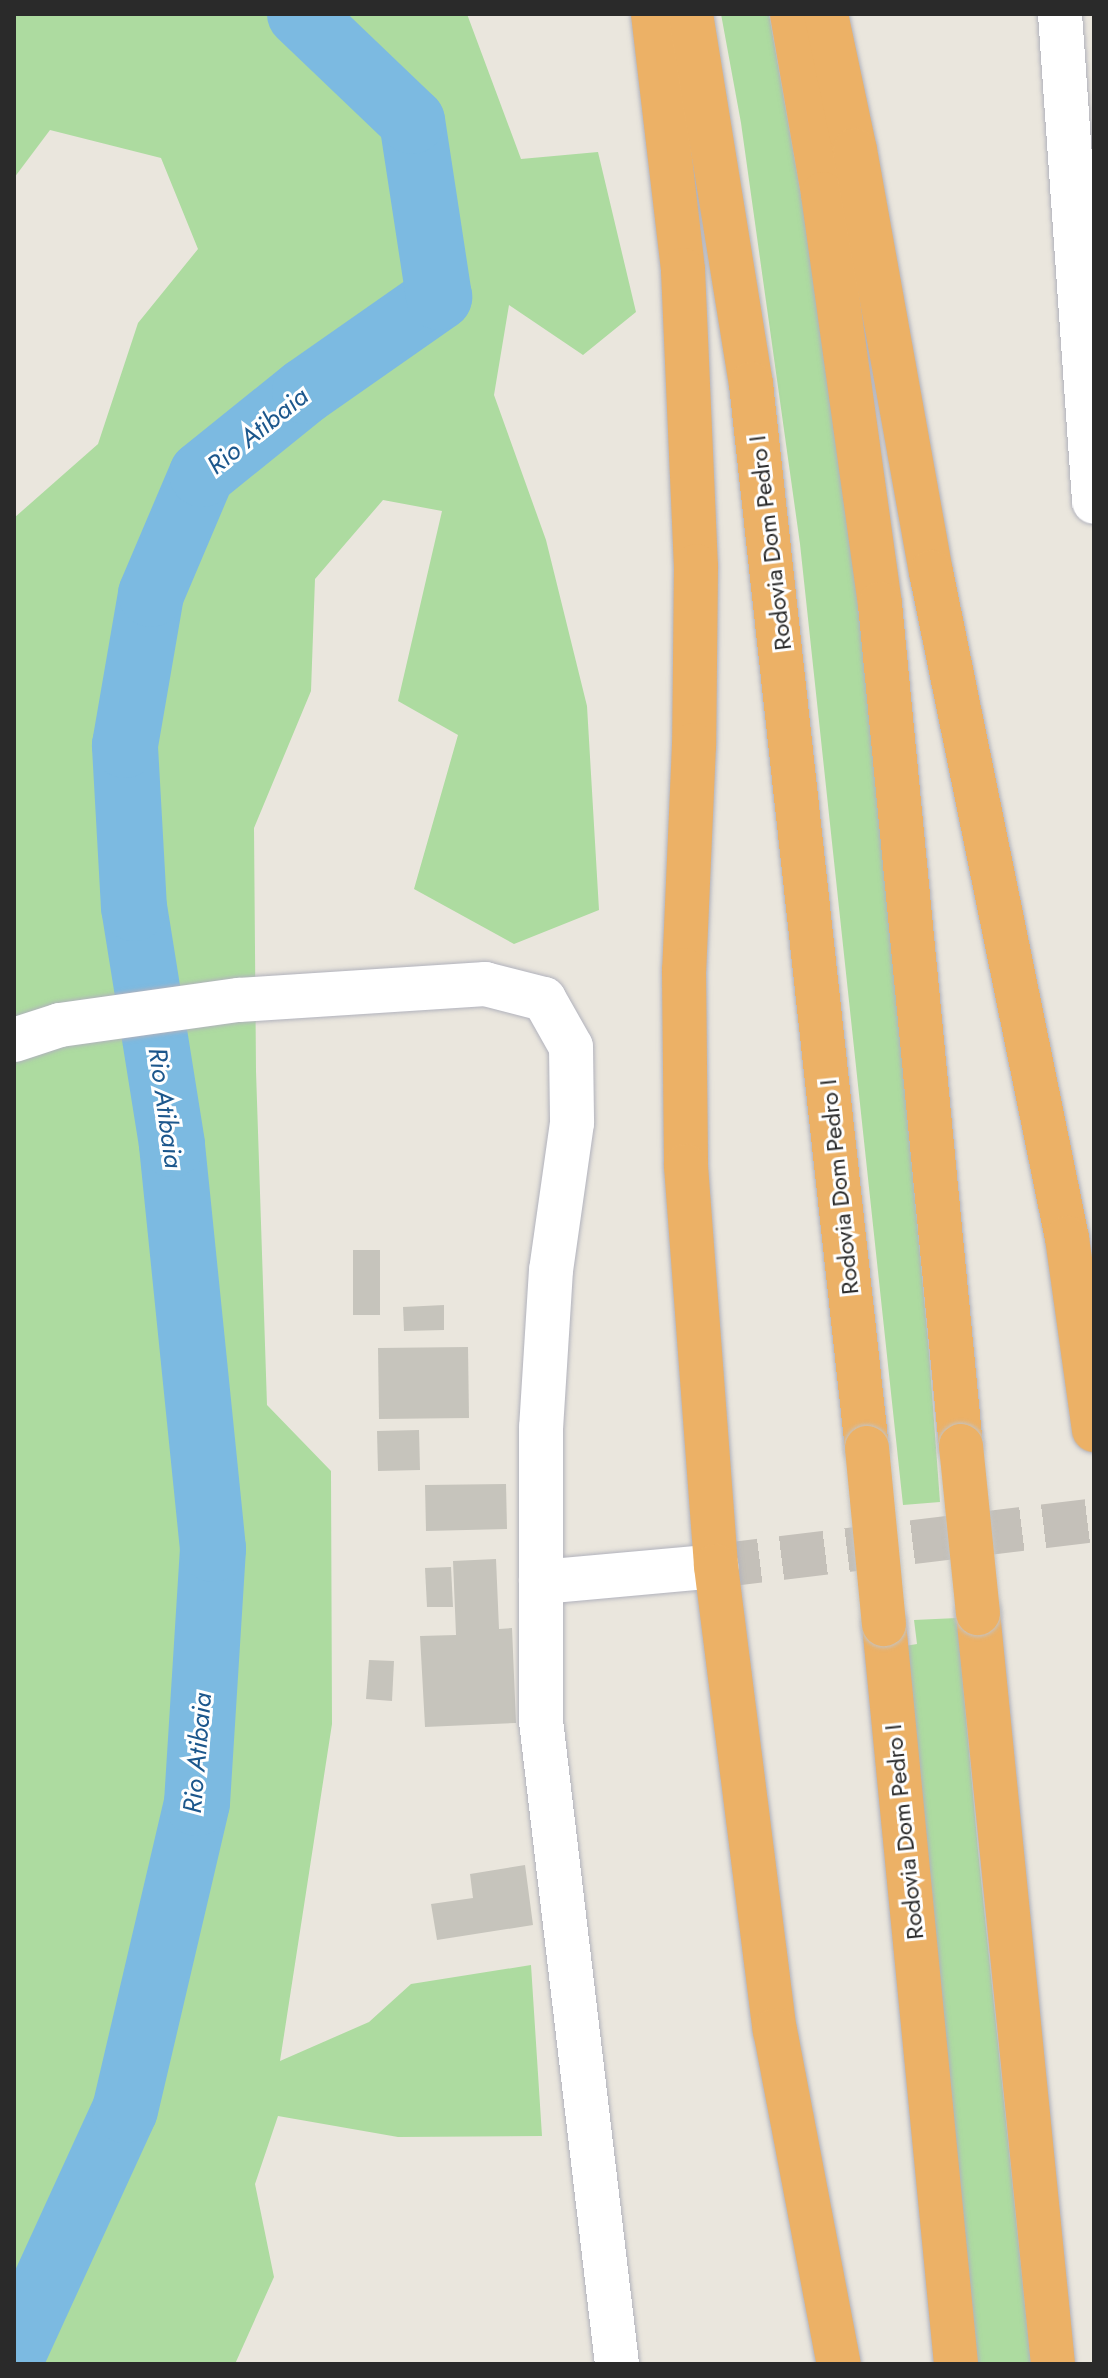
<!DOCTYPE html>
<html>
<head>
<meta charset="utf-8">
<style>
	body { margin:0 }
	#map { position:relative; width:1108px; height:2378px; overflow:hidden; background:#eae6dd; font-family:Jost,sans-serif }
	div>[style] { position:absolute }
	.green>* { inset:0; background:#addba0 }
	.river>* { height:66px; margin:-33px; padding:0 33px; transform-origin:33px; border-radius:33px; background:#7cbae1 }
	.building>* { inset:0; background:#c6c4bc }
	.minor-tunnel>* { height:44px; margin-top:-22px; transform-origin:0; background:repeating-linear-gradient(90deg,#c4c0b9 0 44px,transparent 0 66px) }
	.roads { filter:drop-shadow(0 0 2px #b1b2bc) drop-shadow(0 0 2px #b1b2bc) }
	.minor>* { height:44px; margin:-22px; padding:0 22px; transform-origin:22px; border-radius:22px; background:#fff }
	.highway>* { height:44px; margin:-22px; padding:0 22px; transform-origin:22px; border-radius:22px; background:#ecb166 }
	.bridges { filter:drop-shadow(0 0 2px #c3c3c3) drop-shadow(0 0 2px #c3c3c3) }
	.highway-bridge>* { height:44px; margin:-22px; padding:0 22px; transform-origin:22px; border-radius:22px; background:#ecb166 }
	span { translate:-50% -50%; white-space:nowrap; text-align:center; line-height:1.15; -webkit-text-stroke:6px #fff; paint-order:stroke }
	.street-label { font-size:24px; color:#2a2a2a }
	.water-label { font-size:26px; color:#1c578c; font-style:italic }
	.frame { position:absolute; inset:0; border:16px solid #2a2a2a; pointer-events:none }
</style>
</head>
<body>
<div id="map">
	<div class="green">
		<i style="clip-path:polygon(14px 14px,467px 14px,521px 159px,598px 152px,636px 312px,583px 355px,509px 305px,494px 395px,546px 540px,587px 706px,599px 910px,514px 944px,414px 889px,458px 735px,398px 701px,442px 511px,383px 500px,315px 579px,311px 691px,254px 828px,256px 1071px,267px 1405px,331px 1471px,332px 1724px,280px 2061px,369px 2022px,411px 1984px,531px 1965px,542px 2136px,398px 2137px,278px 2116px,255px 2184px,274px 2277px,235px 2364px,14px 2364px,14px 518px,98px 444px,138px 323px,198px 249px,161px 158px,50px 130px,14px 178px)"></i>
		<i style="clip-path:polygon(721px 14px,769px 14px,823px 320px,851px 539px,876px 775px,929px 1353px,940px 1502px,903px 1505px,800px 544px,741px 123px)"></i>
		<i style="clip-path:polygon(957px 1618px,978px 1850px,1031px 2364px,978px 2364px,905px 1646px,917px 1644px,914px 1620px)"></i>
	</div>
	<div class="river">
		<i style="left:14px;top:2352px;width:266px;rotate:-65.4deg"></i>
		<i style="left:125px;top:2110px;width:315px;rotate:-76.8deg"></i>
		<i style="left:197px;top:1803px;width:255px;rotate:-86.4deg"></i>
		<i style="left:213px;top:1549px;width:407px;rotate:-95.8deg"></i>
		<i style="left:172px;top:1144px;width:239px;rotate:-99.1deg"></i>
		<i style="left:134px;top:908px;width:163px;rotate:-93.2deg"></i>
		<i style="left:125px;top:745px;width:153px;rotate:-80.2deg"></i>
		<i style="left:151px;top:594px;width:130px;rotate:-67deg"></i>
		<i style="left:202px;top:474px;width:132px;rotate:-38.9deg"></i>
		<i style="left:305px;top:391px;width:164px;rotate:-35deg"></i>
		<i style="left:439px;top:297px;width:178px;rotate:-98.7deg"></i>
		<i style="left:412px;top:121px;width:155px;rotate:-136.3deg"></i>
	</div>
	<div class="building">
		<i style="clip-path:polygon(353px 1250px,380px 1250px,380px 1315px,353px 1315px)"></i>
		<i style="clip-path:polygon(444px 1305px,444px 1330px,404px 1331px,403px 1307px)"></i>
		<i style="clip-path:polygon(468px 1347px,469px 1418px,379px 1419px,378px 1348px)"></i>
		<i style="clip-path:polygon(419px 1430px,420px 1470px,378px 1471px,377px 1431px)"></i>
		<i style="clip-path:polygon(506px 1484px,507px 1529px,426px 1531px,425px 1485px)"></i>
		<i style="clip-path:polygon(496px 1559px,499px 1629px,512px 1628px,516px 1723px,425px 1727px,420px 1636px,456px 1635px,453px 1561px)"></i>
		<i style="clip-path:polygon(451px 1567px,453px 1607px,427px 1607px,425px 1568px)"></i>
		<i style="clip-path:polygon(369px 1660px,394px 1661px,392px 1701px,366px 1699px)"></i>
		<i style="clip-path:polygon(525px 1865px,533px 1925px,437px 1940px,431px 1904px,473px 1898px,470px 1874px)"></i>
	</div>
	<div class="minor-tunnel">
		<i style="left:716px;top:1566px;width:381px;rotate:-6.9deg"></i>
	</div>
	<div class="roads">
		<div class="minor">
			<i style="left:1060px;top:14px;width:489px;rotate:86deg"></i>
			<i style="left:14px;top:1040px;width:48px;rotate:-18.1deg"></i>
			<i style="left:60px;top:1025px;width:181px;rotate:-8deg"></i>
			<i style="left:239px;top:1000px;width:247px;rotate:-3.7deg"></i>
			<i style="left:485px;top:984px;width:61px;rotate:14.3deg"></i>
			<i style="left:544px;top:999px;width:55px;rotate:60.6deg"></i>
			<i style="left:571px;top:1047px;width:76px;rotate:89.2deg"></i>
			<i style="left:572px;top:1123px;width:148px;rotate:98.1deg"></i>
			<i style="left:551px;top:1270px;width:157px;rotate:93.6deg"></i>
			<i style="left:541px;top:1427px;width:294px;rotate:90deg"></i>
			<i style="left:541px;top:1721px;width:647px;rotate:83.26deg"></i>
			<i style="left:541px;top:1582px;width:176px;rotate:-5.2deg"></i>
		</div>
		<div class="highway">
			<i style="left:653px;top:14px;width:258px;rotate:83.3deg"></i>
			<i style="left:683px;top:270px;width:296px;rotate:87.5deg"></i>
			<i style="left:696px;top:566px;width:179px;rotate:90.6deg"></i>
			<i style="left:694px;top:745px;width:225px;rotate:92.5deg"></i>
			<i style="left:684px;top:970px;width:196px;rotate:89.4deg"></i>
			<i style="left:686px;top:1166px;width:401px;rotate:85.7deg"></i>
			<i style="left:716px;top:1566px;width:468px;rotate:82.8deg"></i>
			<i style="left:775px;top:2030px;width:340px;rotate:79.2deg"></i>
			<i style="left:691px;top:14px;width:375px;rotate:80.8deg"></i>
			<i style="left:751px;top:384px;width:1070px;rotate:83.78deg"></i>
			<i style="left:792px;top:14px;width:183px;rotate:80.2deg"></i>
			<i style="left:823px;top:194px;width:414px;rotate:82.1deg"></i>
			<i style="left:880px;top:604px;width:846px;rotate:84.51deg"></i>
			<i style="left:826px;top:14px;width:139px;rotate:78deg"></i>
			<i style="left:855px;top:150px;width:429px;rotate:79.8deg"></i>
			<i style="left:931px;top:572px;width:680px;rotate:78.46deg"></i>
			<i style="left:1067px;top:1238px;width:194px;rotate:82deg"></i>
			<i style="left:978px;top:1613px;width:755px;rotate:84.3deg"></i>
			<i style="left:884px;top:1624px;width:743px;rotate:84.44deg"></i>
		</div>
	</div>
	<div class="bridges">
		<div class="highway-bridge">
			<i style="left:961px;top:1446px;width:168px;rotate:84.2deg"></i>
			<i style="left:867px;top:1448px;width:177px;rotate:84.5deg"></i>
		</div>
	</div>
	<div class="street-label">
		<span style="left:770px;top:543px;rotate:-97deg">Rodovia Dom Pedro I</span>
		<span style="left:839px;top:1187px;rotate:-96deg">Rodovia Dom Pedro I</span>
		<span style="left:904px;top:1832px;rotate:-96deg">Rodovia Dom Pedro I</span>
	</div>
	<div class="water-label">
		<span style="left:258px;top:431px;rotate:-39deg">Rio Atibaia</span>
		<span style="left:165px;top:1108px;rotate:82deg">Rio Atibaia</span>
		<span style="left:198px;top:1753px;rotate:-85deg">Rio Atibaia</span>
	</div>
	<div class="frame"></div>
</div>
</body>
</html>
